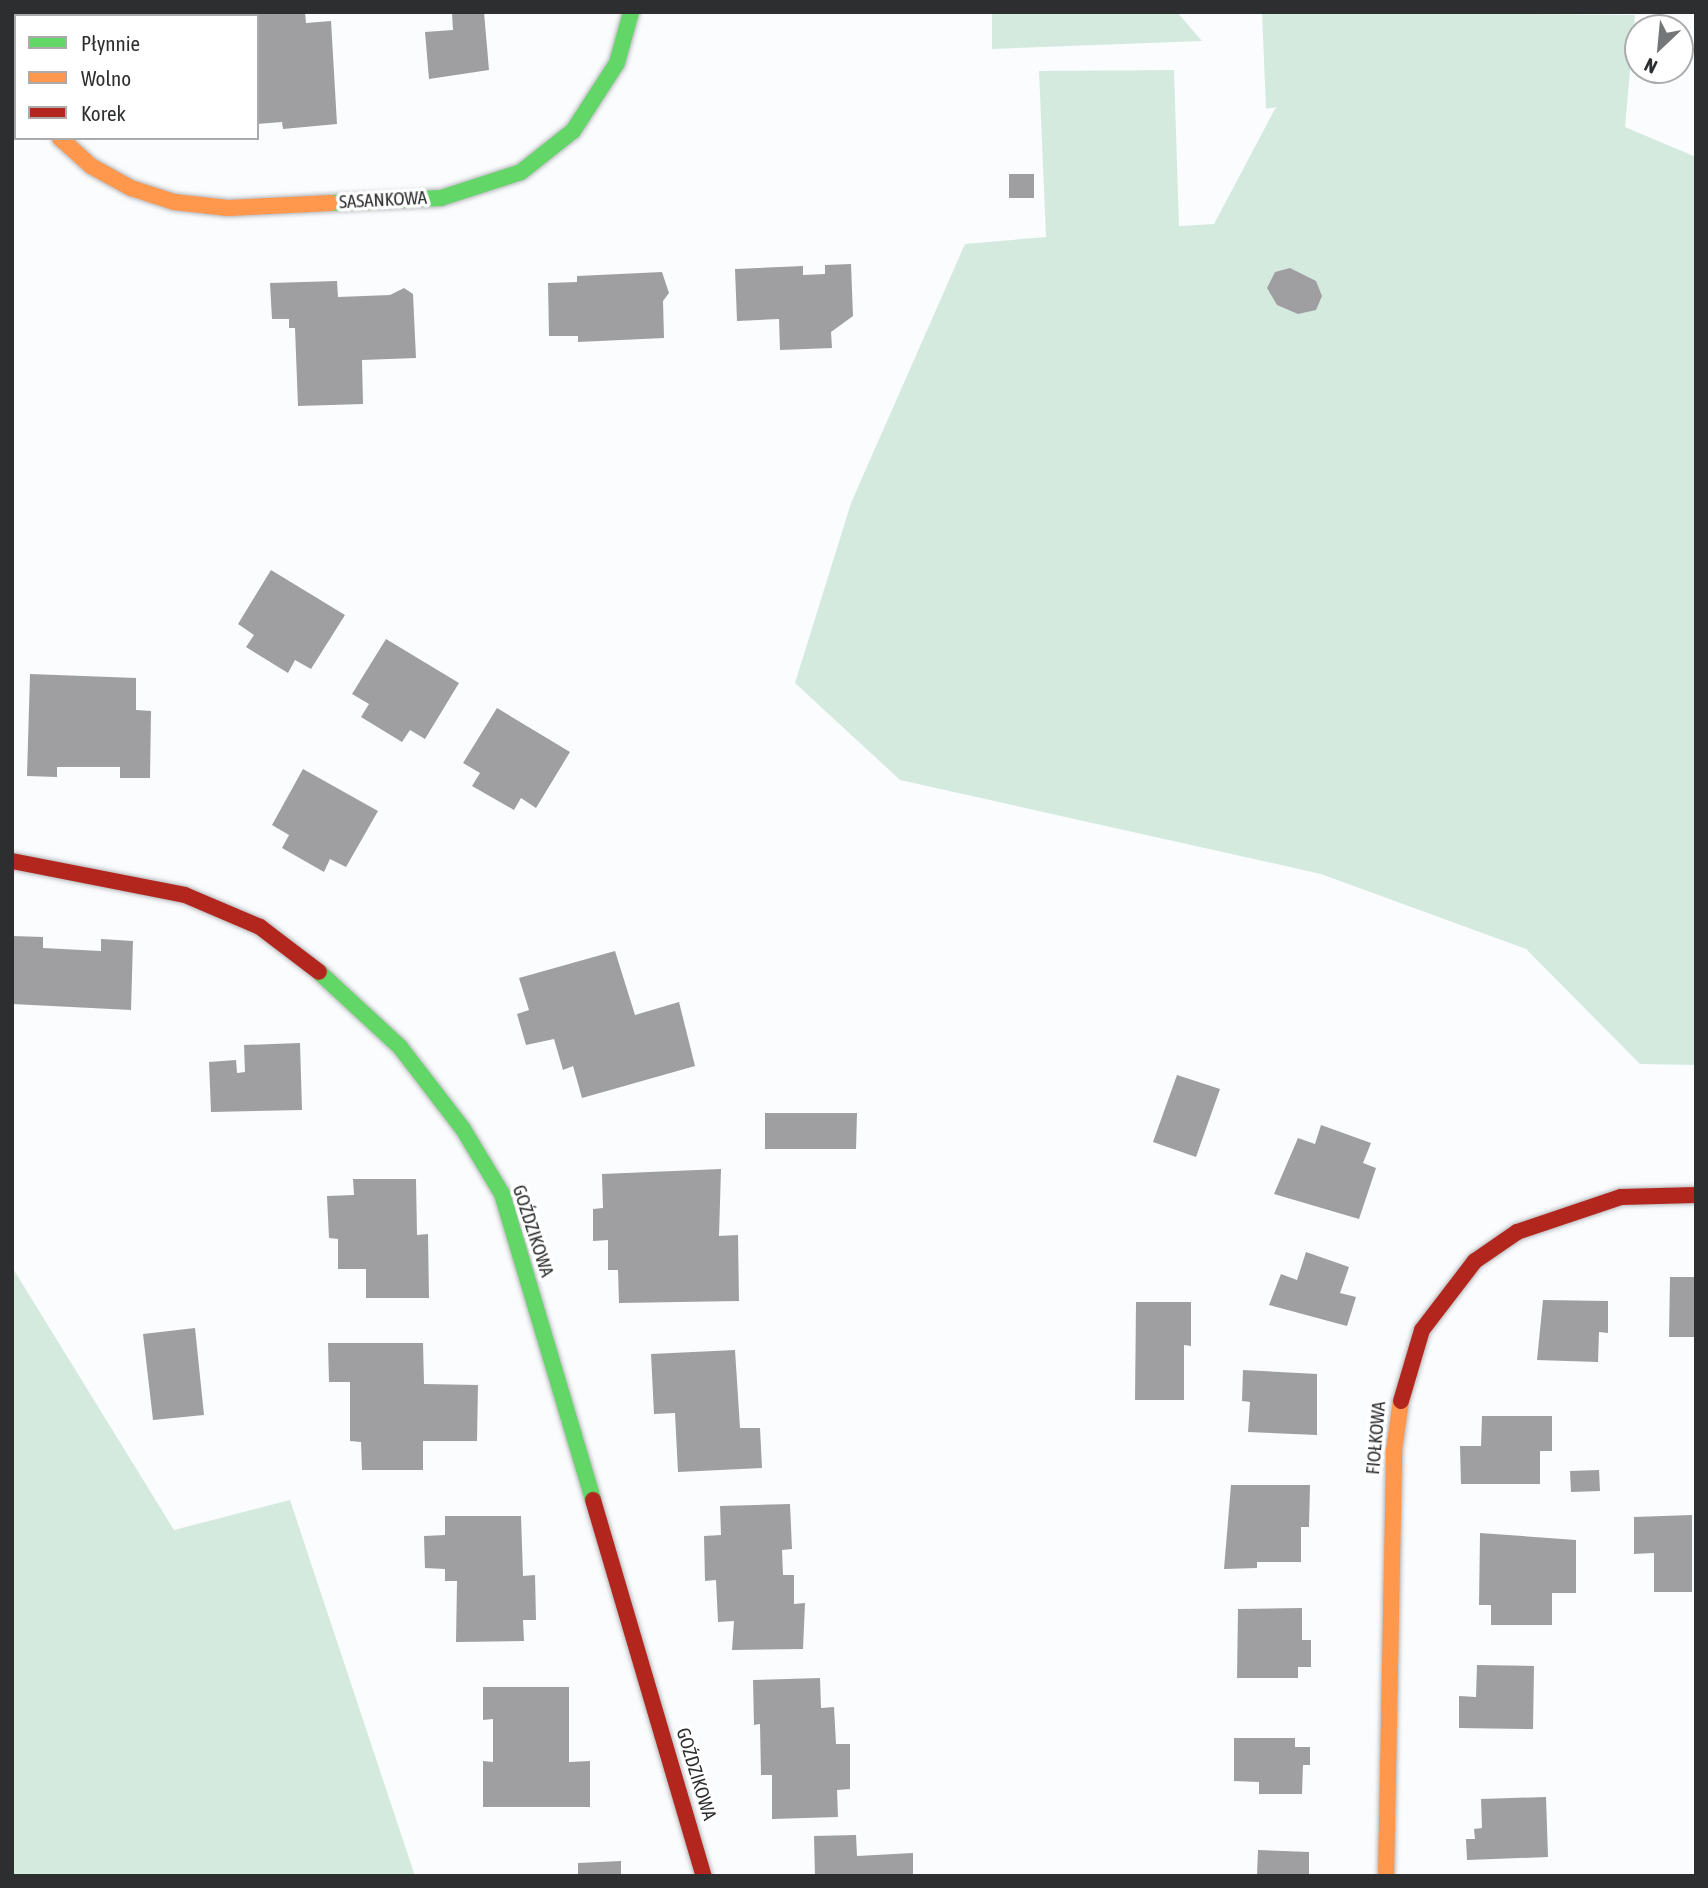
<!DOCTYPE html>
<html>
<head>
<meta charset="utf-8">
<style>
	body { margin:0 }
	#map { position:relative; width:1708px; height:1888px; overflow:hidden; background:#fafcfe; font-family:"Asap Condensed",sans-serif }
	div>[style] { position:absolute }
	.green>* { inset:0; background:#d5eadf }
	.building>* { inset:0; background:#9f9fa1 }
	.roads { filter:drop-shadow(0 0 2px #b6b7b9) drop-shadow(0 0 2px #b6b7b9) }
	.street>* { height:38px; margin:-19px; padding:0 19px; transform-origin:19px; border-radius:19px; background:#feffff }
	.fast>* { height:16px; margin:-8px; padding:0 8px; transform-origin:8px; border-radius:8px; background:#63d668 }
	.slow>* { height:16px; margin:-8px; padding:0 8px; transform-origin:8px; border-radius:8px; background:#ff974d }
	.jam>* { height:16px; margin:-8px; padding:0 8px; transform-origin:8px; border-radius:8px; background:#b3261e }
	span { translate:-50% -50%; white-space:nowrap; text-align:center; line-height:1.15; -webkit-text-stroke:7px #fff; paint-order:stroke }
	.street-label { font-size:19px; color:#2d2e2f }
	.frame { position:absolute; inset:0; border:14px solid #2d2e2f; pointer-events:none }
	.legend { position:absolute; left:14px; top:14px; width:245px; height:126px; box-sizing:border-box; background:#fff; border:2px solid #ababac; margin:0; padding:9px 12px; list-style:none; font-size:21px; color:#2d2e2f }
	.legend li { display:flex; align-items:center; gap:14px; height:35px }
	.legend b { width:35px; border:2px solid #ababac }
	.north { position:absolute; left:1624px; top:14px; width:70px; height:70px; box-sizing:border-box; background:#fff; border:2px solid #ababac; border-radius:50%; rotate:206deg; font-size:19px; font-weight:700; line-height:28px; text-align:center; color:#2d2e2f }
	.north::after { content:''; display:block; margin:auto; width:24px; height:32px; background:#757677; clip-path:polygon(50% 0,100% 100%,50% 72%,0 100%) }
</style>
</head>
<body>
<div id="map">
	<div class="green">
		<i style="clip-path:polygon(992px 12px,1177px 12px,1202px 41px,992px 49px)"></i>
		<i style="clip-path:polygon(1262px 12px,1635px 15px,1625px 127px,1696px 157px,1696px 1065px,1640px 1064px,1526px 949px,1321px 874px,900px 780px,795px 683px,851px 503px,965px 244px,1046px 237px,1039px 71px,1174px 70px,1179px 226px,1214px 224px,1276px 107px,1266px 109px)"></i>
		<i style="clip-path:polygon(12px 1267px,174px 1530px,290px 1500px,415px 1876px,12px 1876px)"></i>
	</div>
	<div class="building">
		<i style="clip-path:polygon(239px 12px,305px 12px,306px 23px,331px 21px,337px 124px,283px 129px,282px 122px,257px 124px,257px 16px)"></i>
		<i style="clip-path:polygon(484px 12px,489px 70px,429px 79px,425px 32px,453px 30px,452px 13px)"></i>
		<i style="clip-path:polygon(1009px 174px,1034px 174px,1034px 198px,1009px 198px)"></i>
		<i style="clip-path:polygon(851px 264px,853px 316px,831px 332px,832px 348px,780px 350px,779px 319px,737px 321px,735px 269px,803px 266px,803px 275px,825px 274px,825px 265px)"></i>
		<i style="clip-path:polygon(1290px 268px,1316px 281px,1322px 296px,1316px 310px,1298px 314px,1277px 305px,1267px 288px,1275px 272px)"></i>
		<i style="clip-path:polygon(662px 272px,669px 293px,663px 301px,664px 338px,578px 342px,578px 336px,549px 336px,548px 283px,577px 282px,577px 276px)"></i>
		<i style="clip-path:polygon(337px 281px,338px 297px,390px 295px,404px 288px,413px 294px,416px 358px,362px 360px,363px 404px,298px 406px,295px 328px,289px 328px,289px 319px,272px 319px,270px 283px)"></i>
		<i style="clip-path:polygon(271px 570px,345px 615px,311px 669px,295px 660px,288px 673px,246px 647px,254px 635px,238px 624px)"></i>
		<i style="clip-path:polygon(386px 639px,459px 683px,425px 739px,410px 730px,402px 742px,361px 717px,369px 704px,352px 694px)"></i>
		<i style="clip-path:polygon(30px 674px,136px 678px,136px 710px,151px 711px,150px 778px,120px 778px,120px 767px,57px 767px,57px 777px,27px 776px)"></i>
		<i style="clip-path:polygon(497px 708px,570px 752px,536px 808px,521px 798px,514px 810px,472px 786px,480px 773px,463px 763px)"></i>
		<i style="clip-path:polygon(303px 769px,378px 811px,346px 867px,330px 859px,324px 872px,282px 848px,289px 835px,272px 825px)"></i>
		<i style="clip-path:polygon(12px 936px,43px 937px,43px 948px,101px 951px,101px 939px,133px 941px,131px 1010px,12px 1004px)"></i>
		<i style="clip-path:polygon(615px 951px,635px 1015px,679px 1002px,695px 1066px,582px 1098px,573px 1066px,563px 1070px,554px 1039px,526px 1045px,517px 1014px,529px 1010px,519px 978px)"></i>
		<i style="clip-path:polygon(300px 1043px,302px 1110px,211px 1112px,209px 1062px,236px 1060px,237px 1073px,245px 1072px,244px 1045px)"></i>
		<i style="clip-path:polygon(1177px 1075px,1220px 1089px,1196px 1157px,1153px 1142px)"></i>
		<i style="clip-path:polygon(765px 1113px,857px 1113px,856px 1149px,765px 1149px)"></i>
		<i style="clip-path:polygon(1321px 1125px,1371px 1143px,1363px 1163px,1376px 1168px,1359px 1219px,1274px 1194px,1298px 1138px,1315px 1144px)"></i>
		<i style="clip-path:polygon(721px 1169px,719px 1236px,738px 1235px,739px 1301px,619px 1303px,618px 1270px,608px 1270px,608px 1240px,593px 1241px,593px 1209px,603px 1208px,602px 1174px)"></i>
		<i style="clip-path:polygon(353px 1179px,416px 1179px,417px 1235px,428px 1234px,429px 1298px,366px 1298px,366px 1269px,338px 1269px,338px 1239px,329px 1238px,327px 1196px,354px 1195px)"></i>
		<i style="clip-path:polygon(1306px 1252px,1349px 1267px,1340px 1293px,1356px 1297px,1347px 1326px,1269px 1305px,1281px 1274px,1297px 1280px)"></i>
		<i style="clip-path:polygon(1670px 1277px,1696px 1277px,1696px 1337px,1669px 1337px)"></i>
		<i style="clip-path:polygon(1543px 1300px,1608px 1301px,1608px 1333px,1599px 1332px,1598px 1362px,1537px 1360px)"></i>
		<i style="clip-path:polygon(1136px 1302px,1191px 1302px,1191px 1346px,1184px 1345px,1184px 1400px,1135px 1400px)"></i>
		<i style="clip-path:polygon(195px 1328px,204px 1415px,153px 1420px,143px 1334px)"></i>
		<i style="clip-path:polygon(328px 1343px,423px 1343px,424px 1384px,478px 1385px,477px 1441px,423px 1441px,423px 1470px,362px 1470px,361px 1442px,350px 1441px,350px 1382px,329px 1382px)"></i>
		<i style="clip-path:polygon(735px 1350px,740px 1428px,760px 1428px,762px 1468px,678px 1472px,675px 1413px,654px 1414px,651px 1354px)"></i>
		<i style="clip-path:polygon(1243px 1370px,1317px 1374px,1317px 1435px,1248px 1432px,1250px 1402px,1242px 1401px)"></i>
		<i style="clip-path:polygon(1482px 1416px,1552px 1416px,1552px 1451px,1540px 1451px,1540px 1484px,1461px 1484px,1460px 1446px,1481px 1446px)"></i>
		<i style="clip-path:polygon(1599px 1470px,1600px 1491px,1571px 1492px,1570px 1471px)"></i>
		<i style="clip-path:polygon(1231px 1485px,1310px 1485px,1309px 1527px,1301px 1527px,1301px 1562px,1257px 1562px,1257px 1568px,1224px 1569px)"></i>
		<i style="clip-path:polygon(790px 1504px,792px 1549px,782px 1550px,783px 1575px,794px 1575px,794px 1604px,805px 1603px,803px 1649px,732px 1650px,734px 1621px,718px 1622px,716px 1580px,705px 1581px,704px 1536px,721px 1535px,720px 1506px)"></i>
		<i style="clip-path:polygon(1692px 1515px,1692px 1592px,1654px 1592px,1654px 1553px,1634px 1554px,1634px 1517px)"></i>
		<i style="clip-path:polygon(445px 1516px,521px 1516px,523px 1576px,535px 1575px,536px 1620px,523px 1620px,524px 1641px,456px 1642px,457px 1581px,445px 1581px,445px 1569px,425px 1568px,424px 1536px,445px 1535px)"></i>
		<i style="clip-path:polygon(1480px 1533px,1576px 1540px,1576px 1593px,1552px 1593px,1552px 1625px,1491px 1625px,1491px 1605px,1479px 1605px)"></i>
		<i style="clip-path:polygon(1302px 1608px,1302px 1640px,1311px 1640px,1311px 1667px,1298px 1667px,1298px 1678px,1237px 1678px,1238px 1609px)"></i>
		<i style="clip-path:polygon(1477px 1665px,1534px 1666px,1533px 1729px,1459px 1728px,1459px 1696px,1476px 1697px)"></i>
		<i style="clip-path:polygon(820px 1678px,821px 1708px,834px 1707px,836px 1744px,850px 1744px,850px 1789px,837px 1790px,838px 1817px,772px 1819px,772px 1775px,761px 1775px,760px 1724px,754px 1725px,753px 1680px)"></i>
		<i style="clip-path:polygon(483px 1687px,569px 1687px,569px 1762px,590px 1761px,590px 1807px,483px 1807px,483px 1761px,493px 1762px,493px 1719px,483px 1720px)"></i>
		<i style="clip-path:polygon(1234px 1738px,1295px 1738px,1295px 1747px,1310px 1747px,1310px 1765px,1303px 1765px,1302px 1794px,1259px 1794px,1259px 1782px,1234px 1781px)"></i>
		<i style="clip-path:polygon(1546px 1797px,1548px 1857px,1467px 1860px,1466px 1839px,1475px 1839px,1474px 1829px,1482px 1828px,1481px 1799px)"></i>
		<i style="clip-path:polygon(856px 1835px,857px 1856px,913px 1853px,913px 1876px,815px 1876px,814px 1836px)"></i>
		<i style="clip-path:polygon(1258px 1850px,1309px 1852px,1309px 1876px,1257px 1876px)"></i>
		<i style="clip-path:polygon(621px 1861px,621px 1876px,578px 1876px,578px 1863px)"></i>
	</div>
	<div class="roads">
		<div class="street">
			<i style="left:12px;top:71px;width:7px;rotate:56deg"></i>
		</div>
		<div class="fast">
			<i style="left:331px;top:203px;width:110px;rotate:-2.6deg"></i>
			<i style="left:441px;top:198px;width:84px;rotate:-18deg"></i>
			<i style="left:521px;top:172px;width:66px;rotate:-38.3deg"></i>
			<i style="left:573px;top:131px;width:81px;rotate:-57.1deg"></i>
			<i style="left:617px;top:63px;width:53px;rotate:-74.6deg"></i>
			<i style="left:319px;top:972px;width:110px;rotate:42.8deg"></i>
			<i style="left:400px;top:1047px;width:103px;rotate:52.5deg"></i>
			<i style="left:463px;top:1129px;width:76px;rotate:59deg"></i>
			<i style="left:502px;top:1194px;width:319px;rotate:73.4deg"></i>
		</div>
		<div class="slow">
			<i style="left:60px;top:138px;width:42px;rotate:42.1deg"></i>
			<i style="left:91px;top:166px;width:46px;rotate:28.8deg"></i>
			<i style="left:131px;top:188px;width:45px;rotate:18deg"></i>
			<i style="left:174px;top:202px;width:54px;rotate:6.3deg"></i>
			<i style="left:228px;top:208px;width:103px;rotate:-2.8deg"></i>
			<i style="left:1386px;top:1876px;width:426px;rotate:-88.9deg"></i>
			<i style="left:1394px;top:1450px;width:49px;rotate:-81.9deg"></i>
		</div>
		<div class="jam">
			<i style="left:12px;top:861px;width:176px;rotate:11.1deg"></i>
			<i style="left:185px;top:895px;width:82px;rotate:23.1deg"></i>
			<i style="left:260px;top:927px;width:74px;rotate:37.3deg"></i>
			<i style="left:1401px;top:1401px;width:74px;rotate:-73.5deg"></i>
			<i style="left:1422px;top:1330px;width:87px;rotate:-52.5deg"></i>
			<i style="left:1475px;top:1261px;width:51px;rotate:-34.6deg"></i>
			<i style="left:1517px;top:1232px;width:110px;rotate:-18.6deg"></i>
			<i style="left:1621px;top:1197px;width:75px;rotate:-1.5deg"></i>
			<i style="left:593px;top:1500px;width:392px;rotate:73.6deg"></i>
		</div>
	</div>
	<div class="street-label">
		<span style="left:383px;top:200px;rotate:-3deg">SASANKOWA</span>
		<span style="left:533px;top:1231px;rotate:72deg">GOŹDZIKOWA</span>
		<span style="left:1376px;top:1438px;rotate:-85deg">FIOŁKOWA</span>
		<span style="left:696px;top:1774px;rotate:73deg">GOŹDZIKOWA</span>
	</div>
	<div class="frame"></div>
	<ul class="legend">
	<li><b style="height:9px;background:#63d668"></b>Płynnie</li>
	<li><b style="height:9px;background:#ff974d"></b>Wolno</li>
	<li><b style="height:9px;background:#b3261e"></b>Korek</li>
	</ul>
	<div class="north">N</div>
</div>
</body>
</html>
